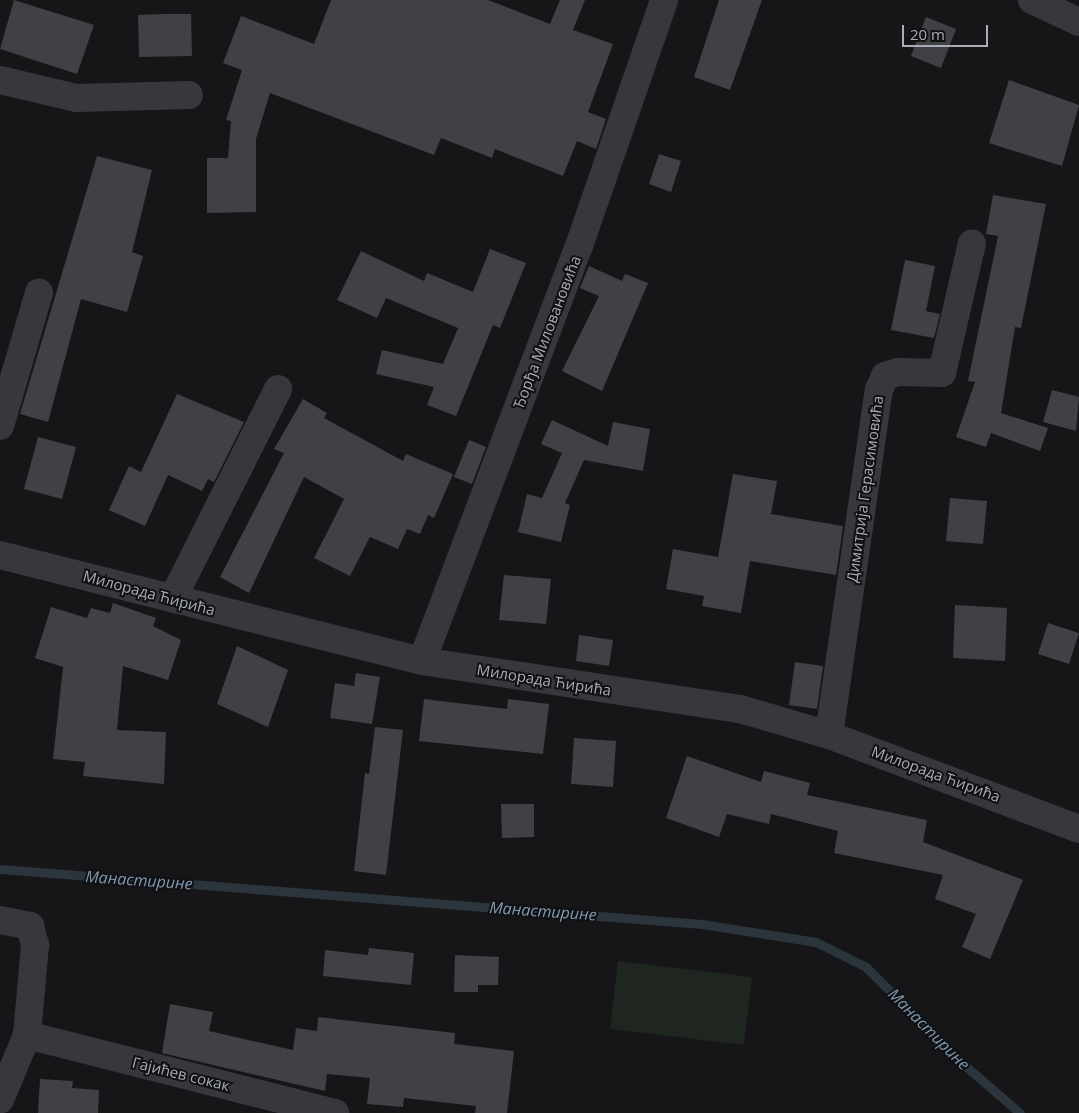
<!DOCTYPE html>
<html>
<head>
<meta charset="utf-8">
<style>
	body { margin:0 }
	#map { position:relative; width:1079px; height:1113px; overflow:hidden; background:#161618; font-family:"Open Sans",sans-serif }
	div>[style] { position:absolute }
	.green>* { inset:0; background:#1e261f }
	.stream>* { height:9px; margin:-4.5px; padding:0 4.5px; transform-origin:4.5px; border-radius:4.5px; background:#2c353c }
	.building>* { inset:0; background:#404145 }
	.minor>* { height:28px; margin:-14px; padding:0 14px; transform-origin:14px; border-radius:14px; background:#37383d }
	span { translate:-50% -50%; white-space:nowrap; text-align:center; line-height:1.15; -webkit-text-stroke:4px #111113; paint-order:stroke }
	.street-label { font-size:15px; color:#a8adb8 }
	.water-label { font-size:16px; color:#7f9bb3; font-style:italic }
	.scale { position:absolute; left:902px; top:25px; width:86px; height:22px; box-sizing:border-box; border:2px solid #a8adb8; border-top:0; padding-left:6px; font-size:15px; line-height:18px; white-space:nowrap; color:#a8adb8; -webkit-text-stroke:4px #111113; paint-order:stroke }
</style>
</head>
<body>
<div id="map">
	<div class="green">
		<i style="clip-path:polygon(618px 961px,752px 977px,744px 1045px,610px 1029px)"></i>
	</div>
	<div class="stream">
		<i style="left:0;top:869px;width:704px;rotate:4.48deg"></i>
		<i style="left:702px;top:924px;width:115px;rotate:9deg"></i>
		<i style="left:816px;top:942px;width:56px;rotate:26.6deg"></i>
		<i style="left:866px;top:967px;width:137px;rotate:45deg"></i>
		<i style="left:963px;top:1064px;width:75px;rotate:40.7deg"></i>
	</div>
	<div class="building">
		<i style="clip-path:polygon(14px 0,94px 25px,77px 74px,0 49px)"></i>
		<i style="clip-path:polygon(331px 0,488px 0,550px 24px,560px 0,585px 0,573px 30px,613px 44px,588px 112px,606px 119px,596px 149px,577px 141px,563px 176px,495px 149px,492px 158px,441px 138px,434px 155px,270px 93px,256px 139px,256px 212px,207px 213px,207px 158px,228px 158px,231px 121px,226px 120px,242px 70px,223px 63px,241px 16px,314px 44px)"></i>
		<i style="clip-path:polygon(719px 0,762px 0,730px 90px,694px 77px)"></i>
		<i style="clip-path:polygon(164px 14px,191px 14px,192px 56px,139px 57px,138px 15px)"></i>
		<i style="clip-path:polygon(926px 17px,956px 29px,941px 68px,911px 56px)"></i>
		<i style="clip-path:polygon(1009px 80px,1079px 105px,1062px 166px,989px 143px)"></i>
		<i style="clip-path:polygon(659px 154px,681px 161px,671px 192px,649px 184px)"></i>
		<i style="clip-path:polygon(97px 156px,152px 170px,132px 252px,143px 256px,127px 312px,81px 299px,48px 422px,20px 414px)"></i>
		<i style="clip-path:polygon(993px 195px,1046px 204px,1021px 328px,1015px 327px,1001px 413px,1048px 428px,1040px 451px,991px 433px,986px 447px,956px 437px,975px 382px,968px 381px,998px 236px,986px 234px)"></i>
		<i style="clip-path:polygon(490px 249px,526px 263px,500px 328px,493px 325px,456px 416px,427px 405px,434px 387px,376px 374px,382px 350px,443px 364px,458px 328px,386px 298px,377px 318px,337px 300px,361px 251px,424px 281px,427px 273px,473px 292px)"></i>
		<i style="clip-path:polygon(905px 260px,935px 266px,926px 311px,940px 314px,934px 338px,891px 330px)"></i>
		<i style="clip-path:polygon(589px 266px,622px 281px,625px 274px,648px 283px,602px 391px,562px 371px,599px 296px,580px 288px)"></i>
		<i style="clip-path:polygon(1052px 390px,1079px 397px,1076px 431px,1043px 422px)"></i>
		<i style="clip-path:polygon(177px 394px,244px 422px,214px 482px,208px 479px,202px 491px,168px 475px,145px 526px,109px 510px,129px 466px,141px 472px)"></i>
		<i style="clip-path:polygon(303px 399px,327px 413px,324px 418px,403px 461px,406px 454px,453px 474px,434px 518px,428px 515px,420px 534px,407px 529px,398px 549px,370px 537px,350px 576px,314px 558px,344px 499px,304px 477px,249px 593px,220px 577px,284px 453px,274px 449px)"></i>
		<i style="clip-path:polygon(552px 420px,608px 446px,613px 422px,650px 429px,643px 471px,584px 460px,565px 503px,570px 505px,561px 542px,518px 532px,527px 494px,542px 498px,562px 453px,541px 444px)"></i>
		<i style="clip-path:polygon(38px 437px,76px 447px,62px 499px,24px 489px)"></i>
		<i style="clip-path:polygon(469px 440px,486px 447px,472px 484px,454px 477px)"></i>
		<i style="clip-path:polygon(733px 474px,777px 481px,771px 514px,843px 526px,836px 575px,750px 561px,741px 613px,702px 606px,704px 596px,666px 589px,673px 549px,718px 557px)"></i>
		<i style="clip-path:polygon(950px 498px,987px 501px,983px 544px,946px 541px)"></i>
		<i style="clip-path:polygon(504px 575px,551px 579px,546px 624px,499px 620px)"></i>
		<i style="clip-path:polygon(113px 603px,156px 618px,153px 626px,181px 640px,168px 680px,123px 666px,117px 730px,166px 732px,164px 784px,83px 776px,85px 762px,53px 759px,63px 667px,35px 658px,51px 607px,87px 618px,91px 608px,110px 613px)"></i>
		<i style="clip-path:polygon(955px 605px,1007px 608px,1005px 661px,953px 658px)"></i>
		<i style="clip-path:polygon(1048px 623px,1079px 633px,1069px 664px,1038px 654px)"></i>
		<i style="clip-path:polygon(579px 635px,613px 640px,609px 666px,576px 661px)"></i>
		<i style="clip-path:polygon(237px 646px,288px 670px,268px 727px,217px 704px)"></i>
		<i style="clip-path:polygon(795px 662px,823px 666px,817px 709px,789px 705px)"></i>
		<i style="clip-path:polygon(356px 673px,380px 677px,372px 724px,330px 718px,335px 683px,354px 686px)"></i>
		<i style="clip-path:polygon(424px 699px,507px 709px,508px 699px,549px 704px,543px 754px,419px 741px)"></i>
		<i style="clip-path:polygon(375px 727px,403px 730px,386px 875px,354px 871px,365px 773px,369px 774px)"></i>
		<i style="clip-path:polygon(574px 738px,616px 741px,613px 787px,571px 784px)"></i>
		<i style="clip-path:polygon(687px 756px,761px 782px,764px 771px,810px 783px,807px 795px,927px 820px,923px 842px,1023px 880px,990px 959px,962px 947px,976px 914px,935px 899px,943px 875px,834px 853px,838px 831px,771px 814px,769px 824px,727px 814px,719px 837px,666px 818px)"></i>
		<i style="clip-path:polygon(501px 804px,534px 804px,534px 837px,502px 838px)"></i>
		<i style="clip-path:polygon(369px 948px,414px 953px,411px 985px,323px 976px,325px 950px,368px 955px)"></i>
		<i style="clip-path:polygon(455px 955px,499px 957px,498px 985px,478px 985px,478px 992px,454px 992px)"></i>
		<i style="clip-path:polygon(170px 1004px,213px 1012px,209px 1031px,293px 1050px,296px 1028px,317px 1031px,318px 1017px,455px 1033px,454px 1044px,514px 1051px,507px 1113px,475px 1113px,476px 1106px,404px 1098px,403px 1107px,367px 1104px,370px 1078px,327px 1074px,325px 1091px,162px 1053px)"></i>
		<i style="clip-path:polygon(40px 1079px,73px 1081px,72px 1088px,99px 1090px,98px 1113px,38px 1113px)"></i>
	</div>
	<div class="minor">
		<i style="left:1032px;top:0;width:52px;rotate:25.1deg"></i>
		<i style="left:0;top:80px;width:79px;rotate:13.2deg"></i>
		<i style="left:77px;top:98px;width:112px;rotate:-1.5deg"></i>
		<i style="left:0;top:426px;width:139px;rotate:-73.7deg"></i>
		<i style="left:0;top:555px;width:435px;rotate:14.1deg"></i>
		<i style="left:422px;top:661px;width:322px;rotate:8.6deg"></i>
		<i style="left:740px;top:709px;width:93px;rotate:16.3deg"></i>
		<i style="left:829px;top:735px;width:267px;rotate:20.6deg"></i>
		<i style="left:173px;top:598px;width:234px;rotate:-63.3deg"></i>
		<i style="left:422px;top:661px;width:444px;rotate:-69.3deg"></i>
		<i style="left:579px;top:246px;width:260px;rotate:-70.9deg"></i>
		<i style="left:829px;top:735px;width:349px;rotate:-81.8deg"></i>
		<i style="left:879px;top:390px;width:15px;rotate:-67deg"></i>
		<i style="left:885px;top:376px;width:14px;rotate:-17deg"></i>
		<i style="left:898px;top:372px;width:44px;rotate:1.3deg"></i>
		<i style="left:942px;top:373px;width:133px;rotate:-77deg"></i>
		<i style="left:0;top:920px;width:31px;rotate:11deg"></i>
		<i style="left:30px;top:926px;width:20px;rotate:75deg"></i>
		<i style="left:35px;top:945px;width:90px;rotate:95.1deg"></i>
		<i style="left:27px;top:1035px;width:70px;rotate:112.6deg"></i>
		<i style="left:27px;top:1035px;width:318px;rotate:14.2deg"></i>
	</div>
	<div class="street-label">
		<span style="left:547px;top:332px;rotate:-69deg">Ђорђа Миловановића</span>
		<span style="left:865px;top:489px;rotate:-82deg">Димитрија Герасимовића</span>
		<span style="left:149px;top:593px;rotate:15deg">Милорада Ћирића</span>
		<span style="left:544px;top:680px;rotate:9deg">Милорада Ћирића</span>
		<span style="left:936px;top:774px;rotate:20deg">Милорада Ћирића</span>
		<span style="left:181px;top:1074px;rotate:14deg">Гајићев сокак</span>
	</div>
	<div class="water-label">
		<span style="left:139px;top:880px;rotate:4deg">Манастирине</span>
		<span style="left:543px;top:911px;rotate:4deg">Манастирине</span>
		<span style="left:929px;top:1029px;rotate:45deg">Манастирине</span>
	</div>
	<div class="scale">20 m</div>
</div>
</body>
</html>
